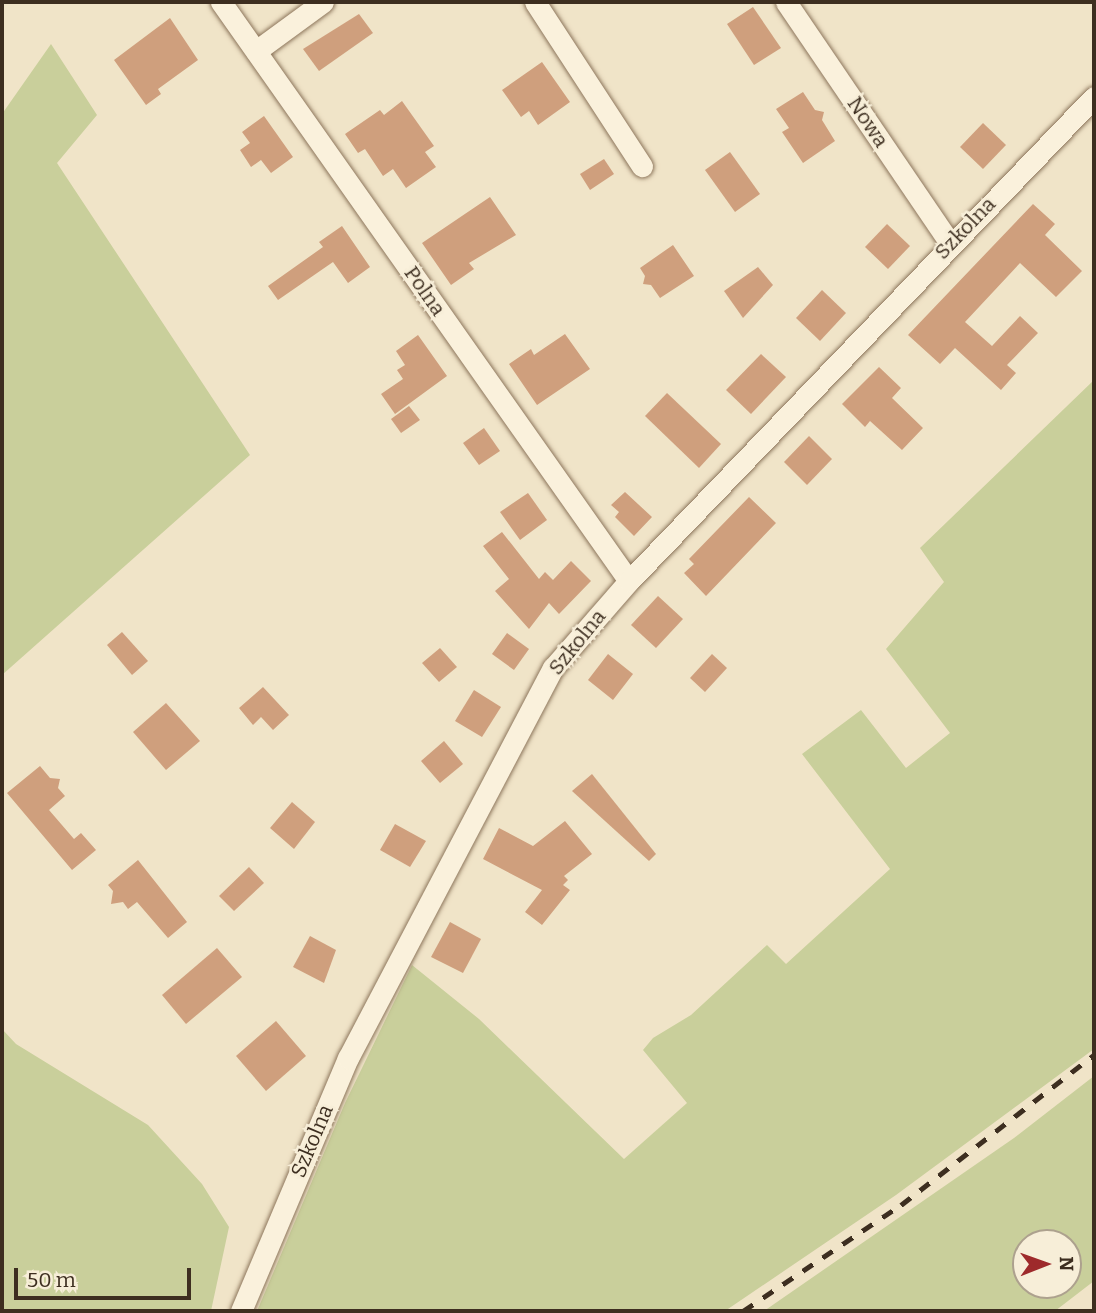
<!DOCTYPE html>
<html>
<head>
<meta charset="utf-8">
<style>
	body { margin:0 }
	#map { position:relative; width:1096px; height:1313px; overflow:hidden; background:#f0e4c8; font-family:Bitter,serif }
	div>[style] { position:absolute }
	.green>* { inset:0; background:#c9cf9b }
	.building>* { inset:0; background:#cf9f7d }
	.roads { filter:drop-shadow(0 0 2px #8d765c) drop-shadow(0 0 2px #8d765c) }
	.minor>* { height:21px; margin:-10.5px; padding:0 10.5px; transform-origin:10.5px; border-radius:10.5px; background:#faf1dc }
	.rail>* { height:5px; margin-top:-2.5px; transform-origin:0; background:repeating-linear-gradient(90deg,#3d2e20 0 12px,transparent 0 24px) }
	span { translate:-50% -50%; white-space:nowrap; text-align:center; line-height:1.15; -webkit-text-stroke:5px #f7eed8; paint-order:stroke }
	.street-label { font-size:21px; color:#3d2e20 }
	.frame { position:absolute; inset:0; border:4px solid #3d2e20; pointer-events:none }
	.north { position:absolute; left:1012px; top:1229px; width:70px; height:70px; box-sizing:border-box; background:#f7eed8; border:2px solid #ada18e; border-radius:50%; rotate:89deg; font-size:19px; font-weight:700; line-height:28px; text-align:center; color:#3d2e20 }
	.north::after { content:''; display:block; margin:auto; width:24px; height:32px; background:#9e2a2b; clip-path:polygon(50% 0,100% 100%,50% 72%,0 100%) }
	.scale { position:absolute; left:14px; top:1268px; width:177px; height:32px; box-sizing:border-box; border:4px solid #3d2e20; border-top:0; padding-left:9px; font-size:21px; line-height:24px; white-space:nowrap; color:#3d2e20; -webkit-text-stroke:5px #f7eed8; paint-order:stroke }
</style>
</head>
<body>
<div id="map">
	<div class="green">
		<i style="clip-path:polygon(51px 44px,97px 115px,57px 163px,250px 455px,2px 675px,2px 114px)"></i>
		<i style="clip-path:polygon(1094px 380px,1094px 1049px,896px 1195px,725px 1311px,257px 1311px,345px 1103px,412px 965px,479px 1019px,624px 1159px,687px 1103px,643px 1050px,653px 1038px,691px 1015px,767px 945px,786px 964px,890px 869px,802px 754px,861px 710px,906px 768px,950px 733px,886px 649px,944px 582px,920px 548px)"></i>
		<i style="clip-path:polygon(2px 1029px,16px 1044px,148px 1125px,202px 1184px,229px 1227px,211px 1311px,2px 1311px)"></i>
		<i style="clip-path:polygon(evenodd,1094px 1076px,1094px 1281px,1055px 1311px,764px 1311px,1014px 1138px,1094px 1076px,1068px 1243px,1068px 1285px,1026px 1285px,1026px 1243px,1068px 1243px)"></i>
	</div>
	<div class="building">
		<i style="clip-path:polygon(753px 7px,781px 48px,754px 65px,727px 24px)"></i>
		<i style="clip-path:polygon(359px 14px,373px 33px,319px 71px,303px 49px)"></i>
		<i style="clip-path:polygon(170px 18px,198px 60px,158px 89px,161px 94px,146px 105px,114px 60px)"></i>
		<i style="clip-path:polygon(542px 62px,570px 102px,538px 125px,529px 111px,521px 117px,502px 90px)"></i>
		<i style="clip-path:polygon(803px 92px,815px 110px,824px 112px,822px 120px,835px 141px,803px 163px,782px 132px,789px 128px,776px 109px)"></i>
		<i style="clip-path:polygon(402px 101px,434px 146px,425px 152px,436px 167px,406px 188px,393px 169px,383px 176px,365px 149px,358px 153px,345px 134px,380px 110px,384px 115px)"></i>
		<i style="clip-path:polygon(264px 116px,293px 157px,271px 173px,261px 160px,251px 167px,240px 150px,250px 143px,242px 132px)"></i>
		<i style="clip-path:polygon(983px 123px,1006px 145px,983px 169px,960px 147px)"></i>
		<i style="clip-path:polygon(730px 152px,760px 194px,735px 212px,705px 170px)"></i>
		<i style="clip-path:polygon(604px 159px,614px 174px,590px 190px,580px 174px)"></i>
		<i style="clip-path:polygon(490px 197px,516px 235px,469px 263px,474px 269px,451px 285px,422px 243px)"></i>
		<i style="clip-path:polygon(1033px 204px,1055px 224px,1045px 235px,1082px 271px,1056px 297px,1020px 263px,965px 322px,992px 346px,1020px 316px,1038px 333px,1007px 365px,1016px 373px,1001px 390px,955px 348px,940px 364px,908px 335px)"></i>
		<i style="clip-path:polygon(887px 224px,910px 246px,888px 269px,865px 247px)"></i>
		<i style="clip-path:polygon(342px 226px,370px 267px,348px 283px,333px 262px,278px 300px,268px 286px,323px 247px,319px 242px)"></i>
		<i style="clip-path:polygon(673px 245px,694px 276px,660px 298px,651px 285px,643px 284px,645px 276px,640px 268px)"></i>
		<i style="clip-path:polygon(758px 267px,773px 285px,743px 318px,724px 291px)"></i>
		<i style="clip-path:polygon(822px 290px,846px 313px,820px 341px,796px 318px)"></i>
		<i style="clip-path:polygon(565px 334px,590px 369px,537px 405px,509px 364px,531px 349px,534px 355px)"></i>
		<i style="clip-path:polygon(418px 335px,447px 376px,395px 414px,381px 394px,403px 379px,397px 370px,405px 365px,396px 351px)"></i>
		<i style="clip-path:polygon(761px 354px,786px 377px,751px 414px,726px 390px)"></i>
		<i style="clip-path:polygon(879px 367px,901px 388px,892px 398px,923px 428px,902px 450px,870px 421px,865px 427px,842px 404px)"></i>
		<i style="clip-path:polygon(667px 393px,721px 444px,699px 468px,645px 416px)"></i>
		<i style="clip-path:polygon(409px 406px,420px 420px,401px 433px,391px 419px)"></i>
		<i style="clip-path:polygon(484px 428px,500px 451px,479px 465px,463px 443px)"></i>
		<i style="clip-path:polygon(809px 436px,832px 459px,807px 485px,784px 462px)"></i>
		<i style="clip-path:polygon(625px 492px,652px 517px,634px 536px,615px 517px,619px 512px,611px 505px)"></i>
		<i style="clip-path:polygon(528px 493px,547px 520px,520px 540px,500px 512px)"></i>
		<i style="clip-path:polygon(749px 497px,776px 523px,706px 596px,684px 573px,694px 564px,689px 559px)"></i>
		<i style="clip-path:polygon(502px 532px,539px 579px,545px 572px,553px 580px,571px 561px,591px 581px,559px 614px,549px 603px,529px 629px,495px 591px,509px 579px,483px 546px)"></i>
		<i style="clip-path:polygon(658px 596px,683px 619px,656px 648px,631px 625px)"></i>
		<i style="clip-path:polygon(122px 632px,148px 661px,132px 675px,107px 645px)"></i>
		<i style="clip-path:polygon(507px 633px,529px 649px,514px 670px,492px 654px)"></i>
		<i style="clip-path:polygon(440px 648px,457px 667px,439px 682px,422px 663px)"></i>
		<i style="clip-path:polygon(608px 654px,633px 674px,613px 700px,588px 680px)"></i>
		<i style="clip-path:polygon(712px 654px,727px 668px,705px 692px,690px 678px)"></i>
		<i style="clip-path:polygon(263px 687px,289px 715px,273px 730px,261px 717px,253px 725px,239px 708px)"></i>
		<i style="clip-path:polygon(474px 690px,501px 707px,482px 737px,455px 721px)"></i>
		<i style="clip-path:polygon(166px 703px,200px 741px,166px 770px,133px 732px)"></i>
		<i style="clip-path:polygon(444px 741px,463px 764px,440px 783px,421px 761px)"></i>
		<i style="clip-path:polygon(40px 766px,50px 778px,60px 779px,58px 788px,65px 796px,49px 810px,74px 839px,81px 833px,96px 850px,72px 870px,7px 793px)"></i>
		<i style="clip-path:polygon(592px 774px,656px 854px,649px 861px,572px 791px)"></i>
		<i style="clip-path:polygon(292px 802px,315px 822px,294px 849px,270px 828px)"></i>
		<i style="clip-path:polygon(565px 821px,592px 854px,564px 876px,568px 880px,563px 885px,570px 890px,542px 925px,525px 912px,542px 890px,483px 859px,499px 828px,533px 846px)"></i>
		<i style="clip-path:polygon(395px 824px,426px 841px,410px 867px,380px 850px)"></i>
		<i style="clip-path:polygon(138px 860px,187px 922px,168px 938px,137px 902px,128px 909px,123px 902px,111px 904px,113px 891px,108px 885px)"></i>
		<i style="clip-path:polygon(249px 867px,264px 883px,234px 911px,219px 896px)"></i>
		<i style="clip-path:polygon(450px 922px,481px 939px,463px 973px,431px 957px)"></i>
		<i style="clip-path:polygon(310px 936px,336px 950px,324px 983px,293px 967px)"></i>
		<i style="clip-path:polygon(217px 948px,242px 977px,186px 1024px,162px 995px)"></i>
		<i style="clip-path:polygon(276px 1021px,306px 1056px,266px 1091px,236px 1056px)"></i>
	</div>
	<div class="roads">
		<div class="minor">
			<i style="left:221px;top:2px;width:708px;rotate:54.83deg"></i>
			<i style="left:535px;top:2px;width:196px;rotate:56.9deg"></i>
			<i style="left:786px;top:2px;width:292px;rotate:55.8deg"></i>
			<i style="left:256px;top:51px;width:83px;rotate:-36.2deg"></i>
			<i style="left:241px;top:1311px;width:275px;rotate:-67.1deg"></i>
			<i style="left:348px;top:1058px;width:441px;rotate:-62.3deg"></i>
			<i style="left:553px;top:668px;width:116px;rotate:-48.9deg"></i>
			<i style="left:629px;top:581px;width:671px;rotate:-46.15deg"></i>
		</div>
	</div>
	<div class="rail">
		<i style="left:743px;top:1311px;width:190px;rotate:-33.9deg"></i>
		<i style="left:901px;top:1205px;width:244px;rotate:-37.9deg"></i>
	</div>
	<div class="street-label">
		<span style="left:868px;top:122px;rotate:56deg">Nowa</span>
		<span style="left:965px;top:228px;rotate:-46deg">Szkolna</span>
		<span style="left:425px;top:291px;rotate:55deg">Polna</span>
		<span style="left:577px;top:642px;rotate:-51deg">Szkolna</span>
		<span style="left:312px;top:1141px;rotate:-67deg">Szkolna</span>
	</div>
	<div class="frame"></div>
	<div class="north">N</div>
	<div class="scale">50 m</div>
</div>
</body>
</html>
